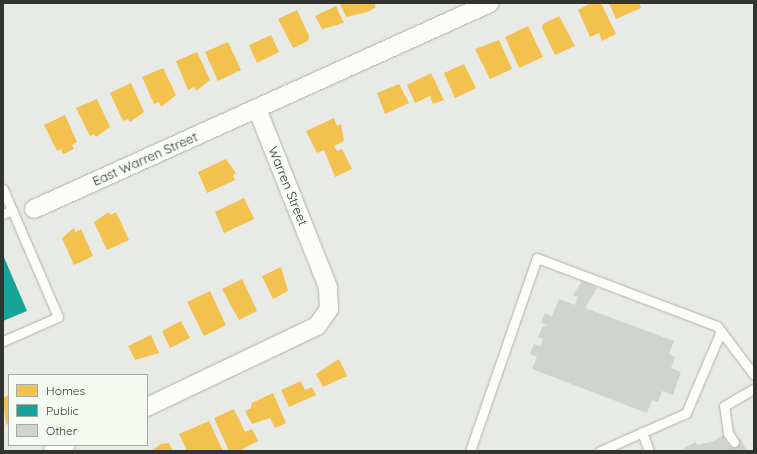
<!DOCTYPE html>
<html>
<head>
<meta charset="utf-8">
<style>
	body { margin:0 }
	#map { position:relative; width:757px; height:454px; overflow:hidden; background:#e8eae6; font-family:Quicksand,sans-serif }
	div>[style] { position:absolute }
	.homes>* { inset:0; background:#f2c14e }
	.public>* { inset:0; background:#17a398 }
	.building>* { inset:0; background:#d1d3d0 }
	.roads { filter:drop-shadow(0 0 1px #aeb0ad) drop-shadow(0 0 1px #aeb0ad) }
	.service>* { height:9px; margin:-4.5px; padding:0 4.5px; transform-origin:4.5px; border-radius:4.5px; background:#fcfcfb }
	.minor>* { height:18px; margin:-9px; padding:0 9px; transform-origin:9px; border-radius:9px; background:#fcfcfb }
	span { translate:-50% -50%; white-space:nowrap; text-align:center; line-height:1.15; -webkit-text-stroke:4px #f4faf1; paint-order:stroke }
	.street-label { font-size:13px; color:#323431 }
	.frame { position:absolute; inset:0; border:4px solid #323431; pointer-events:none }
	.legend { position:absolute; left:8px; top:374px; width:140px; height:72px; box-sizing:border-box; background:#f4faf1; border:1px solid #a6aba4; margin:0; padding:5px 7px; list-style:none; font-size:12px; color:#323431 }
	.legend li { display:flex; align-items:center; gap:8px; height:20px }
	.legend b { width:20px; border:1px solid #a6aba4 }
</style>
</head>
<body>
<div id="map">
	<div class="homes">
		<i style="clip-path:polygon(374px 3px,376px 7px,368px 12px,346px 17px,340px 4px)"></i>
		<i style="clip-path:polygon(591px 3px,601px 3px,616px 34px,602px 41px,599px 33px,590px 37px,578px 10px)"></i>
		<i style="clip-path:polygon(609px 3px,639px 3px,641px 8px,616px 19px)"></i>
		<i style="clip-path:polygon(336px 6px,344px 23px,322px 29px,315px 16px)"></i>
		<i style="clip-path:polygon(297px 10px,309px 36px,308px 41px,293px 48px,278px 19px)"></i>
		<i style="clip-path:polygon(559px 16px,575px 46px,555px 55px,542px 28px,543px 24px)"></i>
		<i style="clip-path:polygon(528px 26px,543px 57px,519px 68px,505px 37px)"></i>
		<i style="clip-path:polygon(271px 35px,279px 52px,257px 63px,249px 45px)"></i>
		<i style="clip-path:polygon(499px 40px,512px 69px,490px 79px,475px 49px)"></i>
		<i style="clip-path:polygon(228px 42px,241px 70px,218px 81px,205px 52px)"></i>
		<i style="clip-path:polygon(197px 52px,210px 80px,196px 91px,194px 87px,188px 90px,176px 61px)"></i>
		<i style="clip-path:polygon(464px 64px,476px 88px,455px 98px,444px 73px)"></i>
		<i style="clip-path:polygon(163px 68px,176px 95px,161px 107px,159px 102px,154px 104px,142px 77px)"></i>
		<i style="clip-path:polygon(431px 73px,444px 100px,433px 104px,430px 96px,415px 103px,407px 85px)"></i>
		<i style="clip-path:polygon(131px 83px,144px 112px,130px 122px,128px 119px,123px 121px,110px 93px)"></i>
		<i style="clip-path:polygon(399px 84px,409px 103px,385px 114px,377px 93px)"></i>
		<i style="clip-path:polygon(97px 99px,110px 127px,96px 137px,94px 134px,90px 136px,76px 108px)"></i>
		<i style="clip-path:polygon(65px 115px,77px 142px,72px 145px,74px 149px,63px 154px,61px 149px,57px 151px,44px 125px)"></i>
		<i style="clip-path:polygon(334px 118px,337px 126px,341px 124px,344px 141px,334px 146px,337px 151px,342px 149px,352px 169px,335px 177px,324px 150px,317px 153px,306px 131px)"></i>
		<i style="clip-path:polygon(226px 159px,236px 173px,233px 175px,235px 180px,207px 193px,198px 172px)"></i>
		<i style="clip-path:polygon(244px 198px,254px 219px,224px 233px,215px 212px)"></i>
		<i style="clip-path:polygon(109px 212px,110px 215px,116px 212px,129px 240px,107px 250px,94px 222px)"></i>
		<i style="clip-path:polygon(74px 228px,75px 232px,81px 229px,93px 256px,74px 265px,62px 238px)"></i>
		<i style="clip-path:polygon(281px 267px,288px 291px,273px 299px,262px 276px)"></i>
		<i style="clip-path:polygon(242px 279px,257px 311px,239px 320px,222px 289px)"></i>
		<i style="clip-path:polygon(210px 291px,226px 325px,204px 336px,187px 302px)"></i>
		<i style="clip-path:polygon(181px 321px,190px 338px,170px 348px,162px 331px)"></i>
		<i style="clip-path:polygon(151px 335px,159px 353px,135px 360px,128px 346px)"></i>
		<i style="clip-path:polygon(339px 359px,347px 376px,323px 387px,316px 374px)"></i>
		<i style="clip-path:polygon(301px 381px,305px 390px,312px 387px,316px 395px,289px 407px,281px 390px)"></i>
		<i style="clip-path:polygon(273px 393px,286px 423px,275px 428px,270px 418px,252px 424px,245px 411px,251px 408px,252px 403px)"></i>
		<i style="clip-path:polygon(9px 395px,9px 423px,6px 425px,3px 398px)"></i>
		<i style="clip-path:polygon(234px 409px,245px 432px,252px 429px,258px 441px,239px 451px,229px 451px,214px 418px)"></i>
		<i style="clip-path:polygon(209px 421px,223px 451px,187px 451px,179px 434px)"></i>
		<i style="clip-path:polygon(169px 443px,173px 451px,151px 451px,161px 444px)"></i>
	</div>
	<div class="public">
		<i style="clip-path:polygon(3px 255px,27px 311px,3px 321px)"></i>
	</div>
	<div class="building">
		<i style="clip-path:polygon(582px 281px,597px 288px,585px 308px,674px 341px,669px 354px,675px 357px,671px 368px,681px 372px,673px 395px,662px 391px,658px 402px,652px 400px,647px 413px,532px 369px,537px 357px,530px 354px,534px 344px,540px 346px,543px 339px,538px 337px,543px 326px,548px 326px,541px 323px,545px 313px,552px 316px,559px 299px,575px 305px,578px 297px,573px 295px)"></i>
		<i style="clip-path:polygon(723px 435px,728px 445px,741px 439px,747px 451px,685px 451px,684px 448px,696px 442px,697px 445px,714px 441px)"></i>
	</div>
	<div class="roads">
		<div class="service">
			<i style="left:3px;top:189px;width:23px;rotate:67deg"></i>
			<i style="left:3px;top:214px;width:10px;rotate:-24deg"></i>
			<i style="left:12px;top:210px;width:116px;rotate:66.7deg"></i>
			<i style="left:58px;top:317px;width:60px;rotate:156.4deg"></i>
			<i style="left:642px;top:432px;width:20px;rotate:70deg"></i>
			<i style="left:734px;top:442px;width:11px;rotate:-124deg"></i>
			<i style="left:728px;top:433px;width:27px;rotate:-98deg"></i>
			<i style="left:724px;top:406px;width:34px;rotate:-30deg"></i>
			<i style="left:470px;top:451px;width:204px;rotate:-70.9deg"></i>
			<i style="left:537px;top:258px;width:192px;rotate:20.7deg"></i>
			<i style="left:717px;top:326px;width:61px;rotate:52.9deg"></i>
			<i style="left:600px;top:451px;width:94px;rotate:-23.8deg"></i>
			<i style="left:686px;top:413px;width:89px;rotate:-66.9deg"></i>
		</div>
		<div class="minor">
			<i style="left:34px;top:209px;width:500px;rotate:-24.31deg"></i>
			<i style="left:147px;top:407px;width:188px;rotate:-25.5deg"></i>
			<i style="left:317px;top:326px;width:21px;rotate:-55deg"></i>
			<i style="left:329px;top:309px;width:22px;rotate:-93deg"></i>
			<i style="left:328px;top:287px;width:192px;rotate:-111.7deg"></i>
			<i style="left:53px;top:451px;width:14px;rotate:-25deg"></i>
		</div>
	</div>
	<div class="street-label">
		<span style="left:145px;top:159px;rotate:-24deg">East Warren Street</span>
		<span style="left:288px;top:186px;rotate:68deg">Warren Street</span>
	</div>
	<div class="frame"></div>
	<ul class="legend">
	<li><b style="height:11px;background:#f2c14e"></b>Homes</li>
	<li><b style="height:11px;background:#17a398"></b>Public</li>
	<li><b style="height:11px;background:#d1d3d0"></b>Other</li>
	</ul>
</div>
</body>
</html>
